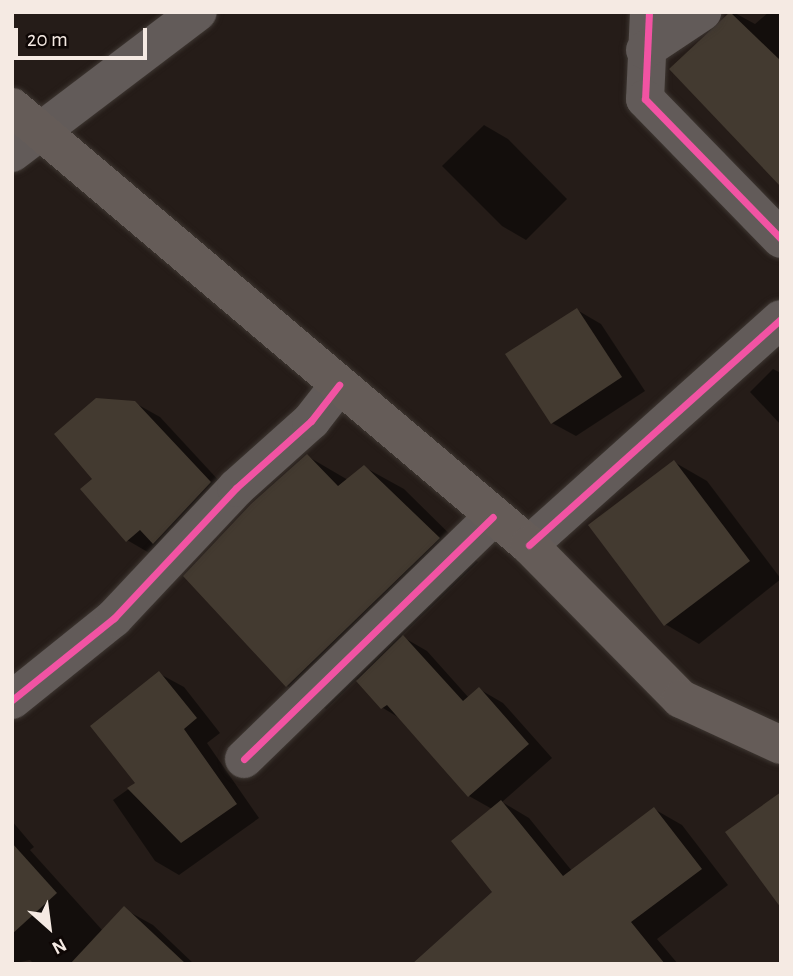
<!DOCTYPE html>
<html>
<head>
<meta charset="utf-8">
<style>
	body { margin:0 }
	#map { position:relative; width:793px; height:976px; overflow:hidden; background:#251c18; font-family:"Alegreya Sans",sans-serif }
	div>[style] { position:absolute }
	.shadow>* { inset:0; background:#0007 }
	.building>* { inset:0; background:#433a30 }
	.roads { filter:drop-shadow(0 0 2px #3d3631) drop-shadow(0 0 2px #3d3631) }
	.minor>* { height:38px; margin:-19px; padding:0 19px; transform-origin:19px; border-radius:19px; background:#625b59 }
	.major>* { height:38px; margin:-19px; padding:0 19px; transform-origin:19px; border-radius:19px; background:#655c58 }
	.cycleway>* { height:7px; margin:-3.5px; padding:0 3.5px; transform-origin:3.5px; border-radius:3.5px; background:#f153a3 }
	span { translate:-50% -50%; white-space:nowrap; text-align:center; line-height:1.15; -webkit-text-stroke:5px #0e0705; paint-order:stroke }
	.frame { position:absolute; inset:0; border:14px solid #f5eae3; pointer-events:none }
	.north { position:absolute; left:14px; top:892px; width:70px; height:70px; -webkit-text-stroke:5px #0e0705; paint-order:stroke; rotate:152deg; font-size:19px; font-weight:700; line-height:28px; text-align:center; color:#f5eae3 }
	.north::after { content:''; display:block; margin:auto; width:24px; height:32px; background:#f5eae3; clip-path:polygon(50% 0,100% 100%,50% 72%,0 100%) }
	.scale { position:absolute; left:14px; top:28px; width:133px; height:32px; box-sizing:border-box; border:4px solid #f5eae3; border-top:0; padding-left:9px; font-size:21px; line-height:24px; white-space:nowrap; color:#f5eae3; -webkit-text-stroke:5px #0e0705; paint-order:stroke }
</style>
</head>
<body>
<div id="map">
	<div class="shadow">
		<i style="clip-path:polygon(733px 12px,755px 24px,769px 12px,781px 12px,781px 184px,672px 69px)"></i>
		<i style="clip-path:polygon(484px 125px,508px 139px,567px 199px,526px 240px,502px 226px,442px 166px)"></i>
		<i style="clip-path:polygon(577px 310px,601px 324px,645px 391px,576px 436px,552px 423px)"></i>
		<i style="clip-path:polygon(773px 369px,781px 373px,781px 425px,750px 392px)"></i>
		<i style="clip-path:polygon(135px 403px,160px 417px,234px 497px,151px 554px,127px 540px,94px 479px)"></i>
		<i style="clip-path:polygon(307px 456px,348px 480px,364px 467px,404px 489px,478px 562px,401px 636px,427px 651px,469px 698px,479px 689px,503px 703px,552px 758px,502px 802px,529px 818px,572px 871px,654px 809px,682px 825px,728px 885px,657px 939px,678px 964px,415px 964px,494px 892px,492px 809px,469px 796px,401px 719px,383px 708px,357px 679px,326px 709px,287px 686px)"></i>
		<i style="clip-path:polygon(674px 462px,707px 481px,781px 579px,699px 644px,665px 624px)"></i>
		<i style="clip-path:polygon(160px 674px,184px 687px,220px 733px,207px 743px,259px 818px,179px 875px,155px 861px,113px 800px,137px 783px)"></i>
		<i style="clip-path:polygon(12px 821px,34px 847px,30px 850px,103px 931px,124px 909px,153px 925px,194px 964px,34px 964px,30px 960px,12px 964px)"></i>
	</div>
	<div class="building">
		<i style="clip-path:polygon(730px 12px,781px 61px,781px 187px,669px 69px)"></i>
		<i style="clip-path:polygon(577px 308px,622px 377px,551px 424px,505px 354px)"></i>
		<i style="clip-path:polygon(96px 398px,135px 401px,211px 482px,153px 544px,140px 530px,126px 542px,80px 489px,92px 479px,54px 434px)"></i>
		<i style="clip-path:polygon(307px 454px,338px 486px,364px 465px,440px 538px,286px 687px,183px 576px,251px 504px)"></i>
		<i style="clip-path:polygon(674px 460px,750px 561px,664px 626px,588px 525px)"></i>
		<i style="clip-path:polygon(403px 635px,463px 701px,479px 687px,529px 744px,468px 797px,387px 705px,381px 709px,356px 681px)"></i>
		<i style="clip-path:polygon(159px 671px,197px 718px,184px 729px,237px 804px,181px 843px,127px 788px,135px 783px,90px 726px)"></i>
		<i style="clip-path:polygon(781px 792px,781px 908px,725px 832px)"></i>
		<i style="clip-path:polygon(501px 800px,563px 876px,654px 807px,702px 869px,631px 922px,665px 964px,412px 964px,492px 892px,451px 841px)"></i>
		<i style="clip-path:polygon(12px 843px,57px 893px,12px 934px)"></i>
		<i style="clip-path:polygon(124px 906px,186px 964px,70px 964px)"></i>
	</div>
	<div class="roads">
		<div class="minor">
			<i style="left:649px;top:12px;width:87px;rotate:92.6deg"></i>
			<i style="left:645px;top:99px;width:195px;rotate:45.8deg"></i>
			<i style="left:645px;top:50px;width:69px;rotate:-33.7deg"></i>
			<i style="left:12px;top:153px;width:233px;rotate:-37.2deg"></i>
			<i style="left:529px;top:545px;width:338px;rotate:-41.9deg"></i>
			<i style="left:12px;top:700px;width:131px;rotate:-38.8deg"></i>
			<i style="left:114px;top:618px;width:178px;rotate:-46.8deg"></i>
			<i style="left:236px;top:488px;width:101px;rotate:-41.8deg"></i>
			<i style="left:311px;top:421px;width:46px;rotate:-52.1deg"></i>
			<i style="left:244px;top:759px;width:347px;rotate:-44.2deg"></i>
		</div>
		<div class="major">
			<i style="left:12px;top:107px;width:678px;rotate:40.27deg"></i>
			<i style="left:529px;top:545px;width:216px;rotate:45.4deg"></i>
			<i style="left:681px;top:699px;width:110px;rotate:24.7deg"></i>
		</div>
	</div>
	<div class="cycleway">
		<i style="left:649px;top:12px;width:87px;rotate:92.6deg"></i>
		<i style="left:645px;top:99px;width:195px;rotate:45.8deg"></i>
		<i style="left:529px;top:545px;width:338px;rotate:-41.9deg"></i>
		<i style="left:12px;top:700px;width:131px;rotate:-38.8deg"></i>
		<i style="left:114px;top:618px;width:178px;rotate:-46.8deg"></i>
		<i style="left:236px;top:488px;width:101px;rotate:-41.8deg"></i>
		<i style="left:311px;top:421px;width:46px;rotate:-52.1deg"></i>
		<i style="left:244px;top:759px;width:347px;rotate:-44.2deg"></i>
	</div>
	<div class="frame"></div>
	<div class="north">N</div>
	<div class="scale">20 m</div>
</div>
</body>
</html>
